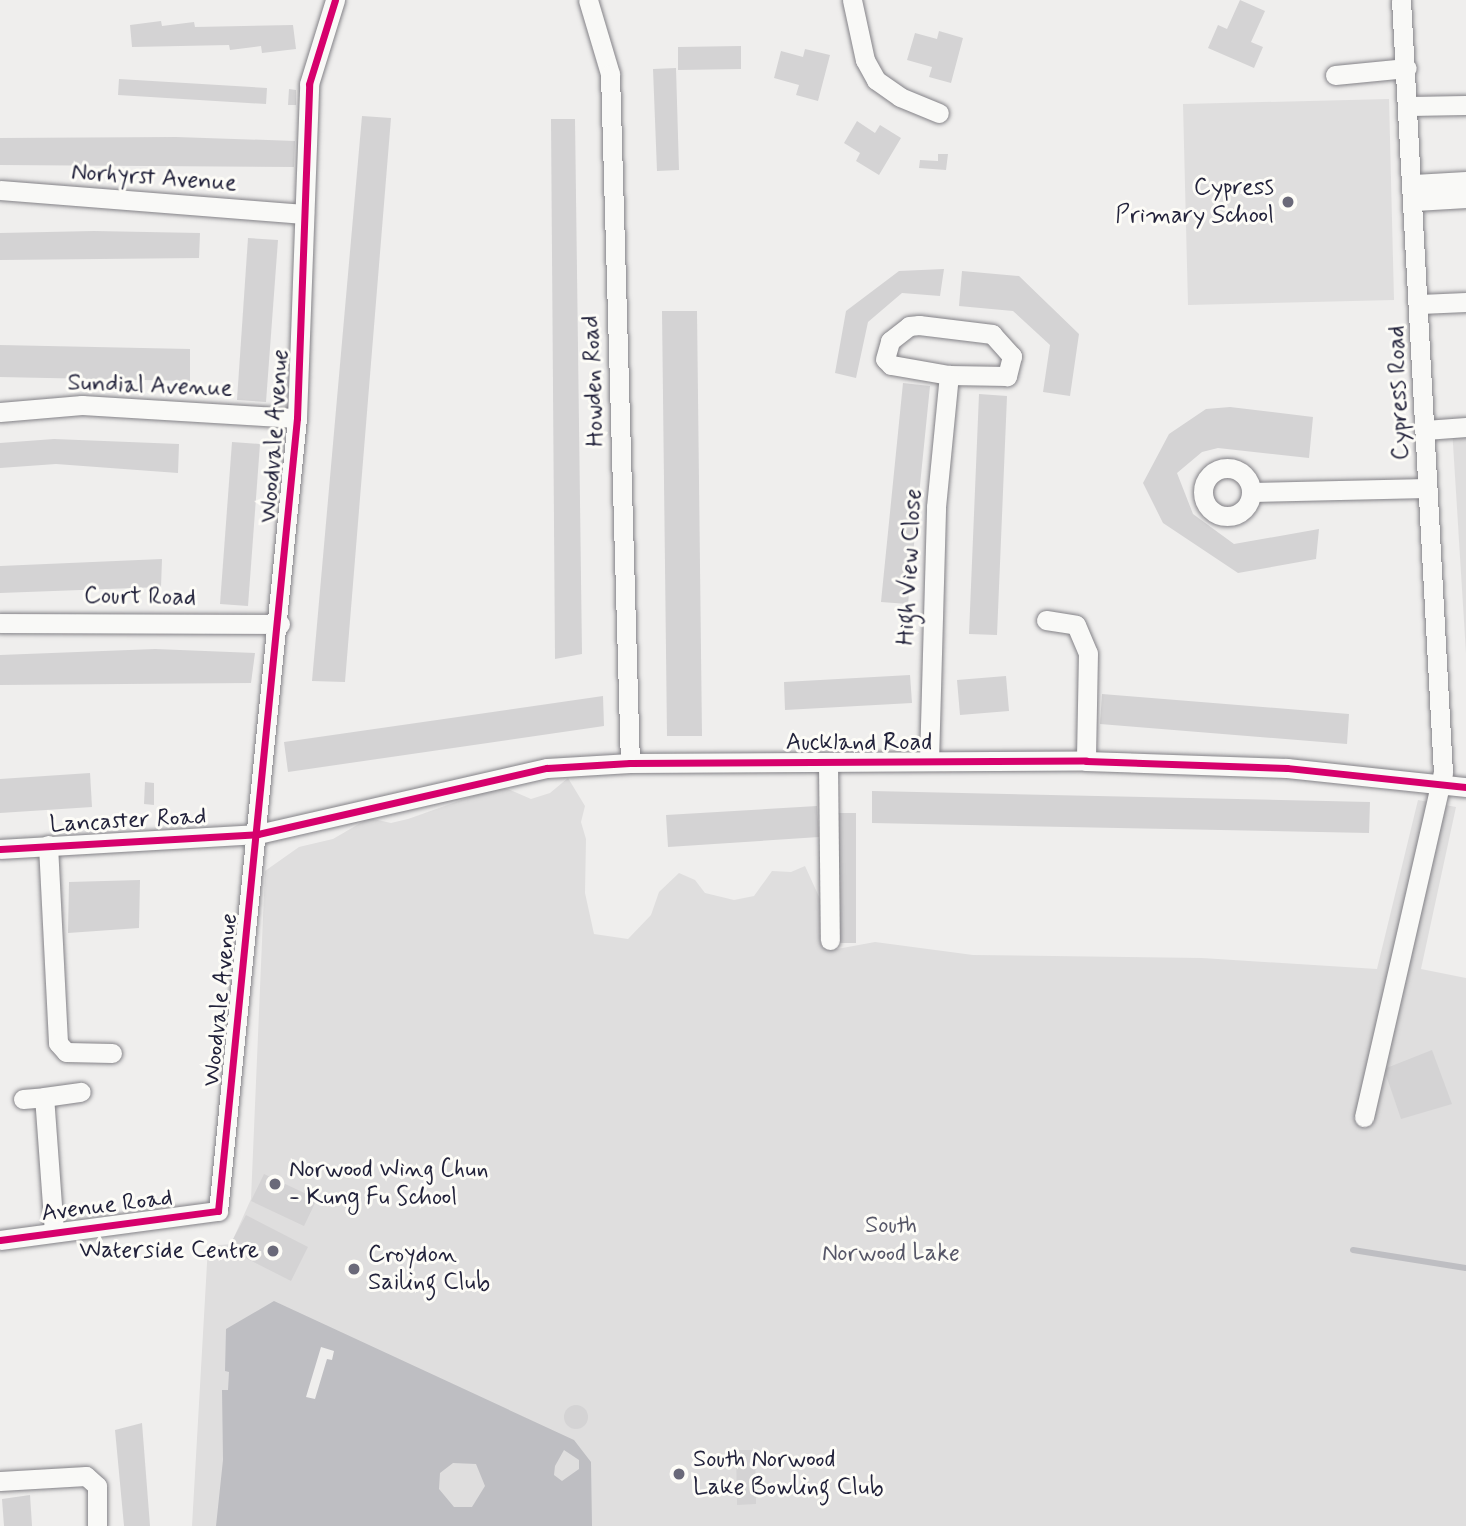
<!DOCTYPE html>
<html>
<head>
<meta charset="utf-8">
<style>
	body { margin:0 }
	#map { position:relative; width:1466px; height:1526px; overflow:hidden; background:#efeeed; font-family:Mynerve,sans-serif }
	div>[style] { position:absolute }
	.built>* { inset:0; background:#dfdede }
	.water>* { inset:0; background:#bebec2 }
	.pier>* { inset:0; background:#efeeed }
	.stream>* { height:6px; margin:-3px; padding:0 3px; transform-origin:3px; border-radius:3px; background:#bebec2 }
	.building>* { inset:0; background:#d4d3d4 }
	.round { border-radius:50% }
	.roads { filter:drop-shadow(0 0 2px #838287) drop-shadow(0 0 2px #838287) }
	.minor>* { height:19px; margin:-9.5px; padding:0 9.5px; transform-origin:9.5px; border-radius:9.5px; background:#f9f9f7 }
	.minor>.ring { margin:-9.5px; padding:0; box-sizing:content-box; background:none; border:19px solid #f9f9f7; border-radius:50% }
	.cycleway>* { height:7px; margin:-3.5px; padding:0 3.5px; transform-origin:3.5px; border-radius:3.5px; background:#d6006c }
	.dots>* { width:19px; height:19px; translate:-50% -50%; box-sizing:border-box; border:4px solid #fdfcf7; border-radius:50% }
	span { translate:-50% -50%; white-space:nowrap; text-align:center; line-height:1.15; -webkit-text-stroke:6px #fdfcf7; paint-order:stroke }
	.street-label { font-size:24px; color:#22223b }
	.poi-label { font-size:24px; color:#22223b }
	.right { translate:-100% -50%; text-align:right }
	.left { translate:0 -50%; text-align:left }
	.park-label { font-size:24px; color:#575768 }
</style>
</head>
<body>
<div id="map">
	<div class="built">
		<i style="clip-path:polygon(1389px 99px,1394px 300px,1188px 305px,1183px 104px)"></i>
		<i style="clip-path:polygon(1466px 420px,1466px 653px,1452px 428px)"></i>
		<i style="clip-path:polygon(568px 778px,585px 806px,581px 822px,586px 839px,585px 893px,594px 934px,628px 939px,651px 915px,659px 892px,679px 873px,695px 880px,705px 893px,734px 900px,754px 896px,772px 871px,791px 872px,805px 866px,820px 899px,827px 942px,837px 949px,875px 942px,973px 955px,1202px 958px,1377px 969px,1418px 800px,1456px 807px,1421px 969px,1466px 978px,1466px 1526px,192px 1526px,208px 1246px,231px 1244px,251px 1199px,265px 871px,299px 847px,333px 839px,369px 818px,391px 823px,408px 819px,501px 786px,531px 799px,550px 793px)"></i>
	</div>
	<div class="water">
		<i style="clip-path:polygon(evenodd,274px 1301px,574px 1440px,591px 1462px,592px 1526px,216px 1526px,223px 1460px,222px 1390px,228px 1390px,229px 1372px,225px 1371px,226px 1329px,274px 1301px,564px 1450px,579px 1460px,579px 1469px,562px 1481px,554px 1475px,555px 1466px,564px 1450px,274px 1301px,453px 1463px,476px 1464px,485px 1486px,472px 1507px,454px 1507px,439px 1489px,440px 1473px,453px 1463px)"></i>
	</div>
	<div class="pier">
		<i style="clip-path:polygon(321px 1347px,334px 1351px,332px 1360px,327px 1359px,315px 1399px,306px 1397px)"></i>
	</div>
	<div class="stream">
		<i style="left:1353px;top:1250px;width:114px;rotate:9.1deg"></i>
	</div>
	<div class="building">
		<i style="clip-path:polygon(1240px 0,1265px 11px,1251px 42px,1263px 47px,1254px 68px,1208px 48px,1218px 25px,1227px 29px)"></i>
		<i style="clip-path:polygon(161px 21px,162px 26px,194px 22px,195px 27px,293px 25px,296px 49px,262px 53px,261px 46px,230px 50px,229px 45px,132px 47px,130px 25px)"></i>
		<i style="clip-path:polygon(939px 31px,963px 38px,951px 83px,929px 77px,932px 67px,907px 60px,915px 33px,937px 39px)"></i>
		<i style="clip-path:polygon(741px 46px,741px 69px,678px 70px,678px 47px)"></i>
		<i style="clip-path:polygon(805px 49px,830px 55px,818px 101px,796px 95px,799px 85px,774px 78px,781px 51px,803px 57px)"></i>
		<i style="clip-path:polygon(676px 68px,679px 170px,657px 171px,653px 69px)"></i>
		<i style="clip-path:polygon(119px 79px,267px 88px,266px 104px,118px 95px)"></i>
		<i style="clip-path:polygon(289px 89px,296px 90px,296px 105px,288px 105px)"></i>
		<i style="clip-path:polygon(362px 116px,391px 118px,345px 682px,312px 681px)"></i>
		<i style="clip-path:polygon(551px 119px,575px 119px,582px 654px,555px 659px)"></i>
		<i style="clip-path:polygon(857px 121px,875px 133px,880px 125px,901px 138px,879px 175px,856px 161px,860px 153px,844px 143px)"></i>
		<i style="clip-path:polygon(176px 137px,295px 141px,294px 167px,0 165px,0 138px)"></i>
		<i style="clip-path:polygon(938px 154px,948px 154px,946px 170px,919px 168px,920px 160px,938px 161px)"></i>
		<i style="clip-path:polygon(94px 231px,200px 233px,199px 258px,0 260px,0 233px)"></i>
		<i style="clip-path:polygon(248px 238px,278px 240px,266px 402px,237px 400px)"></i>
		<i style="clip-path:polygon(944px 269px,940px 296px,902px 293px,868px 322px,856px 378px,835px 373px,846px 311px,899px 271px)"></i>
		<i style="clip-path:polygon(962px 271px,1019px 276px,1079px 334px,1070px 396px,1043px 392px,1050px 345px,1013px 311px,959px 306px)"></i>
		<i style="clip-path:polygon(662px 311px,697px 311px,702px 736px,667px 736px)"></i>
		<i style="clip-path:polygon(0 345px,190px 349px,190px 381px,0 377px)"></i>
		<i style="clip-path:polygon(903px 383px,930px 386px,908px 604px,881px 602px)"></i>
		<i style="clip-path:polygon(979px 394px,1007px 396px,997px 635px,969px 634px)"></i>
		<i style="clip-path:polygon(1230px 407px,1313px 417px,1309px 458px,1218px 448px,1202px 452px,1177px 473px,1193px 514px,1234px 544px,1319px 529px,1316px 559px,1238px 573px,1163px 523px,1143px 483px,1169px 434px,1206px 409px)"></i>
		<i style="clip-path:polygon(54px 439px,179px 444px,178px 473px,56px 464px,0 468px,0 443px)"></i>
		<i style="clip-path:polygon(232px 442px,260px 444px,248px 606px,220px 604px)"></i>
		<i style="clip-path:polygon(162px 559px,161px 587px,0 593px,0 566px)"></i>
		<i style="clip-path:polygon(155px 649px,255px 653px,251px 683px,0 685px,0 655px)"></i>
		<i style="clip-path:polygon(910px 675px,912px 703px,785px 710px,784px 682px)"></i>
		<i style="clip-path:polygon(1006px 676px,1009px 711px,960px 715px,957px 680px)"></i>
		<i style="clip-path:polygon(1102px 694px,1349px 714px,1347px 744px,1100px 724px)"></i>
		<i style="clip-path:polygon(603px 696px,604px 726px,288px 772px,284px 742px)"></i>
		<i style="clip-path:polygon(90px 773px,92px 807px,0 813px,0 779px)"></i>
		<i style="clip-path:polygon(145px 782px,154px 783px,154px 805px,144px 804px)"></i>
		<i style="clip-path:polygon(872px 791px,1370px 802px,1369px 833px,872px 823px)"></i>
		<i style="clip-path:polygon(817px 806px,819px 837px,668px 847px,666px 815px)"></i>
		<i style="clip-path:polygon(838px 813px,856px 813px,856px 943px,840px 943px)"></i>
		<i style="clip-path:polygon(140px 880px,139px 928px,68px 933px,69px 882px)"></i>
		<i style="clip-path:polygon(1432px 1050px,1452px 1104px,1401px 1119px,1384px 1069px)"></i>
		<i style="clip-path:polygon(264px 1174px,317px 1199px,304px 1226px,251px 1201px)"></i>
		<i style="clip-path:polygon(246px 1215px,308px 1247px,291px 1281px,238px 1254px,242px 1246px,232px 1241px)"></i>
		<i class="round" style="left:564px;top:1405px;width:24px;height:24px"></i>
		<i style="clip-path:polygon(142px 1423px,150px 1526px,124px 1526px,115px 1430px)"></i>
		<i style="clip-path:polygon(736px 1450px,755px 1450px,756px 1504px,737px 1505px)"></i>
		<i style="clip-path:polygon(30px 1495px,32px 1526px,4px 1526px,2px 1499px)"></i>
	</div>
	<div class="roads">
		<div class="minor">
			<i style="left:588px;top:0;width:77px;rotate:73.4deg"></i>
			<i style="left:610px;top:74px;width:689px;rotate:88.34deg"></i>
			<i style="left:852px;top:0;width:61px;rotate:77.8deg"></i>
			<i style="left:865px;top:60px;width:23px;rotate:61deg"></i>
			<i style="left:876px;top:80px;width:29px;rotate:35deg"></i>
			<i style="left:900px;top:97px;width:42px;rotate:22.3deg"></i>
			<i style="left:1335px;top:75px;width:72px;rotate:-5.6deg"></i>
			<i style="left:1410px;top:106px;width:56px;rotate:-1deg"></i>
			<i style="left:1414px;top:184px;width:52px;rotate:-3.3deg"></i>
			<i style="left:0;top:190px;width:305px;rotate:4.5deg"></i>
			<i style="left:1415px;top:201px;width:51px;rotate:-3.4deg"></i>
			<i style="left:1420px;top:304px;width:46px;rotate:-2.5deg"></i>
			<i style="left:919px;top:325px;width:74px;rotate:7deg"></i>
			<i style="left:992px;top:334px;width:30px;rotate:48deg"></i>
			<i style="left:1012px;top:356px;width:21px;rotate:104deg"></i>
			<i style="left:1007px;top:376px;width:58px;rotate:-179deg"></i>
			<i style="left:949px;top:375px;width:59px;rotate:-170.2deg"></i>
			<i style="left:891px;top:365px;width:8px;rotate:-135deg"></i>
			<i style="left:885px;top:359px;width:19px;rotate:-74deg"></i>
			<i style="left:890px;top:341px;width:24px;rotate:-38deg"></i>
			<i style="left:909px;top:326px;width:10px;rotate:-6deg"></i>
			<i style="left:0;top:412px;width:82px;rotate:-4.9deg"></i>
			<i style="left:82px;top:405px;width:215px;rotate:3.5deg"></i>
			<i style="left:1425px;top:430px;width:41px;rotate:-4.2deg"></i>
			<i class="ring" style="left:1203px;top:468px;width:29px;height:29px"></i>
			<i style="left:1252px;top:492px;width:175px;rotate:-1.3deg"></i>
			<i style="left:1046px;top:620px;width:30px;rotate:9deg"></i>
			<i style="left:1076px;top:625px;width:30px;rotate:67deg"></i>
			<i style="left:1088px;top:653px;width:108px;rotate:91.1deg"></i>
			<i style="left:0;top:623px;width:280px;rotate:0.2deg"></i>
			<i style="left:929px;top:761px;width:254px;rotate:-88.4deg"></i>
			<i style="left:936px;top:507px;width:133px;rotate:-84.4deg"></i>
			<i style="left:828px;top:763px;width:177px;rotate:89.4deg"></i>
			<i style="left:48px;top:845px;width:198px;rotate:87.1deg"></i>
			<i style="left:58px;top:1043px;width:12px;rotate:48deg"></i>
			<i style="left:66px;top:1052px;width:46px;rotate:1.2deg"></i>
			<i style="left:0;top:849px;width:258px;rotate:-3.3deg"></i>
			<i style="left:258px;top:834px;width:296px;rotate:-12.9deg"></i>
			<i style="left:547px;top:768px;width:83px;rotate:-3.4deg"></i>
			<i style="left:630px;top:763px;width:456px;rotate:-0.3deg"></i>
			<i style="left:1086px;top:761px;width:201px;rotate:2deg"></i>
			<i style="left:1287px;top:768px;width:180px;rotate:6.1deg"></i>
			<i style="left:23px;top:1099px;width:21px;rotate:-5deg"></i>
			<i style="left:1364px;top:1117px;width:353px;rotate:-77.1deg"></i>
			<i style="left:1443px;top:773px;width:774px;rotate:-93.11deg"></i>
			<i style="left:54px;top:1232px;width:135px;rotate:-94.2deg"></i>
			<i style="left:44px;top:1097px;width:37px;rotate:-8deg"></i>
			<i style="left:0;top:1240px;width:220px;rotate:-7.6deg"></i>
			<i style="left:218px;top:1211px;width:797px;rotate:-84.31deg"></i>
			<i style="left:297px;top:418px;width:334px;rotate:-87.9deg"></i>
			<i style="left:309px;top:84px;width:88px;rotate:-72.8deg"></i>
			<i style="left:0;top:1481px;width:86px;rotate:-3.3deg"></i>
			<i style="left:86px;top:1476px;width:15px;rotate:42deg"></i>
			<i style="left:97px;top:1486px;width:40px;rotate:90deg"></i>
		</div>
	</div>
	<div class="cycleway">
		<i style="left:0;top:849px;width:258px;rotate:-3.3deg"></i>
		<i style="left:258px;top:834px;width:296px;rotate:-12.9deg"></i>
		<i style="left:547px;top:768px;width:83px;rotate:-3.4deg"></i>
		<i style="left:630px;top:763px;width:456px;rotate:-0.3deg"></i>
		<i style="left:1086px;top:761px;width:201px;rotate:2deg"></i>
		<i style="left:1287px;top:768px;width:180px;rotate:6.1deg"></i>
		<i style="left:0;top:1240px;width:220px;rotate:-7.6deg"></i>
		<i style="left:218px;top:1211px;width:797px;rotate:-84.31deg"></i>
		<i style="left:297px;top:418px;width:334px;rotate:-87.9deg"></i>
		<i style="left:309px;top:84px;width:88px;rotate:-72.8deg"></i>
	</div>
	<div class="dots">
		<i style="left:1288px;top:202px;background:#6a6979"></i>
		<i style="left:275px;top:1184px;background:#6a6979"></i>
		<i style="left:273px;top:1251px;background:#6a6979"></i>
		<i style="left:354px;top:1269px;background:#6a6979"></i>
		<i style="left:679px;top:1474px;background:#6a6979"></i>
	</div>
	<div class="street-label">
		<span style="left:154px;top:178px;rotate:4deg">Norhyrst Avenue</span>
		<span style="left:594px;top:381px;rotate:-92deg">Howden Road</span>
		<span style="left:150px;top:386px;rotate:2deg">Sundial Avenue</span>
		<span style="left:1399px;top:393px;rotate:-92deg">Cypress Road</span>
		<span style="left:275px;top:436px;rotate:-86deg">Woodvale Avenue</span>
		<span style="left:910px;top:567px;rotate:-87deg">High View Close</span>
		<span style="left:140px;top:597px;rotate:1deg">Court Road</span>
		<span style="left:859px;top:743px">Auckland Road</span>
		<span style="left:128px;top:821px;rotate:-3deg">Lancaster Road</span>
		<span style="left:221px;top:1000px;rotate:-84deg">Woodvale Avenue</span>
		<span style="left:107px;top:1206px;rotate:-7deg">Avenue Road</span>
	</div>
	<div class="poi-label">
		<span class="right" style="left:1274px;top:202px">Cypress<br>Primary School</span>
		<span class="left" style="left:289px;top:1184px">Norwood Wing Chun<br>- Kung Fu School</span>
		<span class="right" style="left:259px;top:1251px">Waterside Centre</span>
		<span class="left" style="left:368px;top:1269px">Croydon<br>Sailing Club</span>
		<span class="left" style="left:693px;top:1474px">South Norwood<br>Lake Bowling Club</span>
	</div>
	<div class="park-label">
		<span style="left:891px;top:1240px">South<br>Norwood Lake</span>
	</div>
</div>
</body>
</html>
